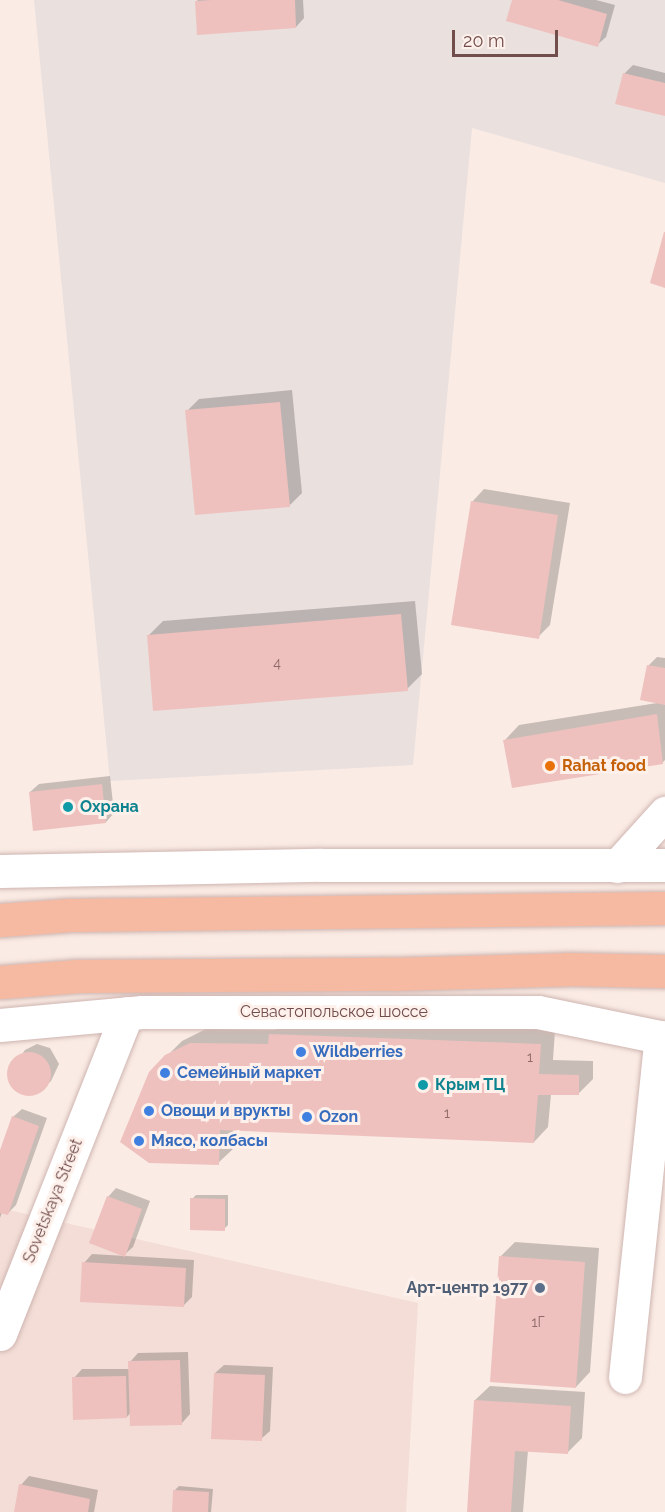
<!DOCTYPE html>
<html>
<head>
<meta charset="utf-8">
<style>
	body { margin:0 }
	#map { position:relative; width:665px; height:1512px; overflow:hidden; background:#faebe4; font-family:Raleway,sans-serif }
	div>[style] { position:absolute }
	.residential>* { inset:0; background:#f3ddd6 }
	.industrial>* { inset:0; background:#eae0de }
	.shadow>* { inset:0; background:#0003 }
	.building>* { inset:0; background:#eec1be }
	.round { border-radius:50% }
	.roads { filter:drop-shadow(0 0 2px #cfb5b1) drop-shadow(0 0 2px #cfb5b1) }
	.minor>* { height:33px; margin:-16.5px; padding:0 16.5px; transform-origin:16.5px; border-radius:16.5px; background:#fff }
	.tertiary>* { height:33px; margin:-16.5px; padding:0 16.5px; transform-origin:16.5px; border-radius:16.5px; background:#fff }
	.secondary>* { height:33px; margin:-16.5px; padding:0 16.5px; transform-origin:16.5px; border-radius:16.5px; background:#fff }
	.primary>* { height:33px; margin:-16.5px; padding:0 16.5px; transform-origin:16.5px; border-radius:16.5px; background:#f5baa1 }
	.dots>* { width:16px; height:16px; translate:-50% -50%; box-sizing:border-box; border:3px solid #fef0ea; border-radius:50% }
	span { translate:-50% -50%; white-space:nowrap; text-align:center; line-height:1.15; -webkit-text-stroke:6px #fef0ea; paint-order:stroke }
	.number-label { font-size:14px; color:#906a68 }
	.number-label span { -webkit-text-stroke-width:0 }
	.food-label { font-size:16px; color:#c56008; font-weight:700 }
	.left { translate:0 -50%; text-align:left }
	.culture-label { font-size:16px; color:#0d838f; font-weight:700 }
	.street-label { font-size:16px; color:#714d4c }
	.shop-label { font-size:16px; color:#366cbe; font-weight:700 }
	.service-label { font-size:16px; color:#4e5e75; font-weight:700 }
	.right { translate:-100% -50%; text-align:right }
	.scale { position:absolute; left:452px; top:30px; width:106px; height:27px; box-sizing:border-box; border:3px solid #714d4c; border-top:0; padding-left:8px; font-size:18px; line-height:21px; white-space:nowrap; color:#714d4c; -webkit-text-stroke:4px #fef0ea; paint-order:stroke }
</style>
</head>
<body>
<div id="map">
	<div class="residential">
		<i style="clip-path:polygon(0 1208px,418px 1303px,406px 1512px,0 1512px)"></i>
	</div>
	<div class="industrial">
		<i style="clip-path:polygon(34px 0,665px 0,665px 183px,472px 128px,413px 765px,110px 781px)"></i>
	</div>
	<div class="shadow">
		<i style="clip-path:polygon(198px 0,303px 0,304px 18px,296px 27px,196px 2px)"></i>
		<i style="clip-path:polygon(514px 0,596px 0,615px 5px,606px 37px,597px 45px)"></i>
		<i style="clip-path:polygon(633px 65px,665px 73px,665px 115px,624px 74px)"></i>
		<i style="clip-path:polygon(292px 390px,302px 493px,290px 505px,187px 411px,199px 399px)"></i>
		<i style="clip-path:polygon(484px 489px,570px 503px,550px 625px,538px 637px,472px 502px)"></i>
		<i style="clip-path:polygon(415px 601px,422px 674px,407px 689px,149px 635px,163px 621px)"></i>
		<i style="clip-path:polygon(657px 657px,665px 658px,665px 760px,662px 763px,505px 740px,519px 725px,657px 703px,648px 666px)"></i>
		<i style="clip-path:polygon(110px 776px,114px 813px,106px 822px,30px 792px,39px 784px)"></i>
		<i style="clip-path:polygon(285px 1020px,555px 1030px,553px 1060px,593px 1061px,593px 1079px,578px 1094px,551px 1094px,548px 1127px,534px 1142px,233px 1129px,233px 1149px,218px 1163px,150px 1073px,182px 1041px,206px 1029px,275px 1030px)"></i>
		<i style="clip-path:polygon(37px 1044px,50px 1048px,59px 1064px,51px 1081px,42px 1090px,29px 1094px,17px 1090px,12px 1085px,9px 1072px,25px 1050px)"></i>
		<i style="clip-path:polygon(22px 1109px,47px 1118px,16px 1205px,7px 1214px,2px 1212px,0 1218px,0 1154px,13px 1117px)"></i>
		<i style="clip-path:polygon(116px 1188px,150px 1201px,133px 1247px,124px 1255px,108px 1197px)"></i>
		<i style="clip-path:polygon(196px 1195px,228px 1195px,228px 1225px,224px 1229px,192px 1199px)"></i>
		<i style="clip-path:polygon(515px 1242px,599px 1248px,590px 1372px,576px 1387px,501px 1256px)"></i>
		<i style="clip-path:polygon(92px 1254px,194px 1260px,192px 1297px,183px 1306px,84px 1263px)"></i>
		<i style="clip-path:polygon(188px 1352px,190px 1414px,182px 1423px,131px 1412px,127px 1417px,74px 1378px,82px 1369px,130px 1369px,130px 1362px,138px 1353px)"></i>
		<i style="clip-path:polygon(224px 1365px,273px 1367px,270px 1431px,261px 1439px,215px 1373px)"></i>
		<i style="clip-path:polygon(490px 1386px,585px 1392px,582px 1438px,567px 1453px,528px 1450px,523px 1512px,469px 1512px,475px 1400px)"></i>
		<i style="clip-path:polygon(29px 1476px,98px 1490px,94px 1512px,15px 1512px,21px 1485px)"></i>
		<i style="clip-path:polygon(179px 1486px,213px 1489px,211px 1512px,174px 1512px,175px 1490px)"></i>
	</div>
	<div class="building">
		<i style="clip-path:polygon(211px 0,295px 0,296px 28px,197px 35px,195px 1px)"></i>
		<i style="clip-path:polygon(512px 0,558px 0,607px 14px,598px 47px,506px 21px)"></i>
		<i style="clip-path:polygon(623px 73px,665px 83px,665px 116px,615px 104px)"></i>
		<i style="clip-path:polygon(664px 232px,665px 232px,665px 288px,650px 283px)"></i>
		<i style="clip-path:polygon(280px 402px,290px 507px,195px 515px,185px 410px)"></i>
		<i style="clip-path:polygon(471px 501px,558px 515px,539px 639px,451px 625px)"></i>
		<i style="clip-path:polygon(401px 614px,408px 691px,153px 711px,147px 635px)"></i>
		<i style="clip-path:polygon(647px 665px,665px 668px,665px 705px,640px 700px)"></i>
		<i style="clip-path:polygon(657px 714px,663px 764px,512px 788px,503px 740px)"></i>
		<i style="clip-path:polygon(102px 784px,106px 823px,33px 831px,29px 792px)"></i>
		<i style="clip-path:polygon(269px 1034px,541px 1044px,539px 1074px,579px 1075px,579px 1095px,538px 1095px,534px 1143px,220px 1130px,219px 1165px,149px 1163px,120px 1142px,149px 1072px,165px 1055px,190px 1043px,268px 1044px)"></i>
		<i class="round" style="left:7px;top:1052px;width:44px;height:44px"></i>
		<i style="clip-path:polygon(12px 1116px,39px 1126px,8px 1215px,0 1213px,0 1150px)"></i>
		<i style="clip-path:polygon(107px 1196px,142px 1209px,125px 1257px,89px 1243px)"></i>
		<i style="clip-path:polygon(190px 1198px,225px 1199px,225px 1231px,190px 1230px)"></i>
		<i style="clip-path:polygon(499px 1256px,585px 1262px,576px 1388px,490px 1382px)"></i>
		<i style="clip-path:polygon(82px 1262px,186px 1268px,184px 1307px,80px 1302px)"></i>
		<i style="clip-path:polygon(180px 1360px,182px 1425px,130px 1426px,128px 1361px)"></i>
		<i style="clip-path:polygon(214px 1373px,265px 1375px,262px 1441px,211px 1439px)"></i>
		<i style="clip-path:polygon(126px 1376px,127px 1418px,73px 1420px,72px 1377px)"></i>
		<i style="clip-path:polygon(474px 1400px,571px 1406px,568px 1454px,515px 1451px,511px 1512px,467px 1512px)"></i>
		<i style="clip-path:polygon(19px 1484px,90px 1499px,88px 1512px,14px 1512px)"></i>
		<i style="clip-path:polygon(173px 1490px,209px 1492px,208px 1512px,172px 1512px)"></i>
	</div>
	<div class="roads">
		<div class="minor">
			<i style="left:617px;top:866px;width:72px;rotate:-47.8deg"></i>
			<i style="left:625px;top:1377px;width:342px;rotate:-84deg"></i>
		</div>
		<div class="tertiary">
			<i style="left:0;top:1334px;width:345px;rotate:-68.4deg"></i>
		</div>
		<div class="secondary">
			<i style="left:0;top:871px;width:321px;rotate:-1.1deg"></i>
			<i style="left:321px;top:865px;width:344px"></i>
			<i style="left:0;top:1025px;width:143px;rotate:-5.2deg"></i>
			<i style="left:142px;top:1012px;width:396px"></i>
			<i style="left:538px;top:1012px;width:130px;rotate:11.6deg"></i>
		</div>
		<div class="primary">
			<i style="left:0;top:920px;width:70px;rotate:-4.1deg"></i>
			<i style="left:70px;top:915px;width:595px;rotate:-0.67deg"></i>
			<i style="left:0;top:982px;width:78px;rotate:-4.4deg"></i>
			<i style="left:78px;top:976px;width:315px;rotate:-0.4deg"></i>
			<i style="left:393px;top:974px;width:174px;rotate:-1.6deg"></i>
			<i style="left:567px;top:969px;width:98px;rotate:1.2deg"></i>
		</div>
	</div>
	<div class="dots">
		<i style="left:550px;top:766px;background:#e8710a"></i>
		<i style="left:68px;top:807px;background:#0f9aa8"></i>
		<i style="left:301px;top:1052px;background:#3f7fe0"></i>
		<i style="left:165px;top:1073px;background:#3f7fe0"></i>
		<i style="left:423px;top:1085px;background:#0f9aa8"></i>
		<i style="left:149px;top:1111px;background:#3f7fe0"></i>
		<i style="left:307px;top:1117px;background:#3f7fe0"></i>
		<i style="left:139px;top:1141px;background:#3f7fe0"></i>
		<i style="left:540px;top:1288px;background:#5c6f8a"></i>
	</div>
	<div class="number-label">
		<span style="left:277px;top:663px">4</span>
		<span style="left:530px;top:1057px">1</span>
		<span style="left:447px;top:1113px">1</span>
		<span style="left:538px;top:1322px">1Г</span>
	</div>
	<div class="food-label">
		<span class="left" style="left:562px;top:766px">Rahat food</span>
	</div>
	<div class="culture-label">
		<span class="left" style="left:80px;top:807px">Охрана</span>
		<span class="left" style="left:435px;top:1085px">Крым ТЦ</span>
	</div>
	<div class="street-label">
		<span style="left:334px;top:1012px">Севастопольское шоссе</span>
		<span style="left:53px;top:1201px;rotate:-68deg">Sovetskaya Street</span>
	</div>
	<div class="shop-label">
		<span class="left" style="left:313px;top:1052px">Wildberries</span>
		<span class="left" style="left:177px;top:1073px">Семейный маркет</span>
		<span class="left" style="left:161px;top:1111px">Овощи и врукты</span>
		<span class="left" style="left:319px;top:1117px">Ozon</span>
		<span class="left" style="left:151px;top:1141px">Мясо, колбасы</span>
	</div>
	<div class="service-label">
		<span class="right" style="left:528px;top:1288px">Арт-центр 1977</span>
	</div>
	<div class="scale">20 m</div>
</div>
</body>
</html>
